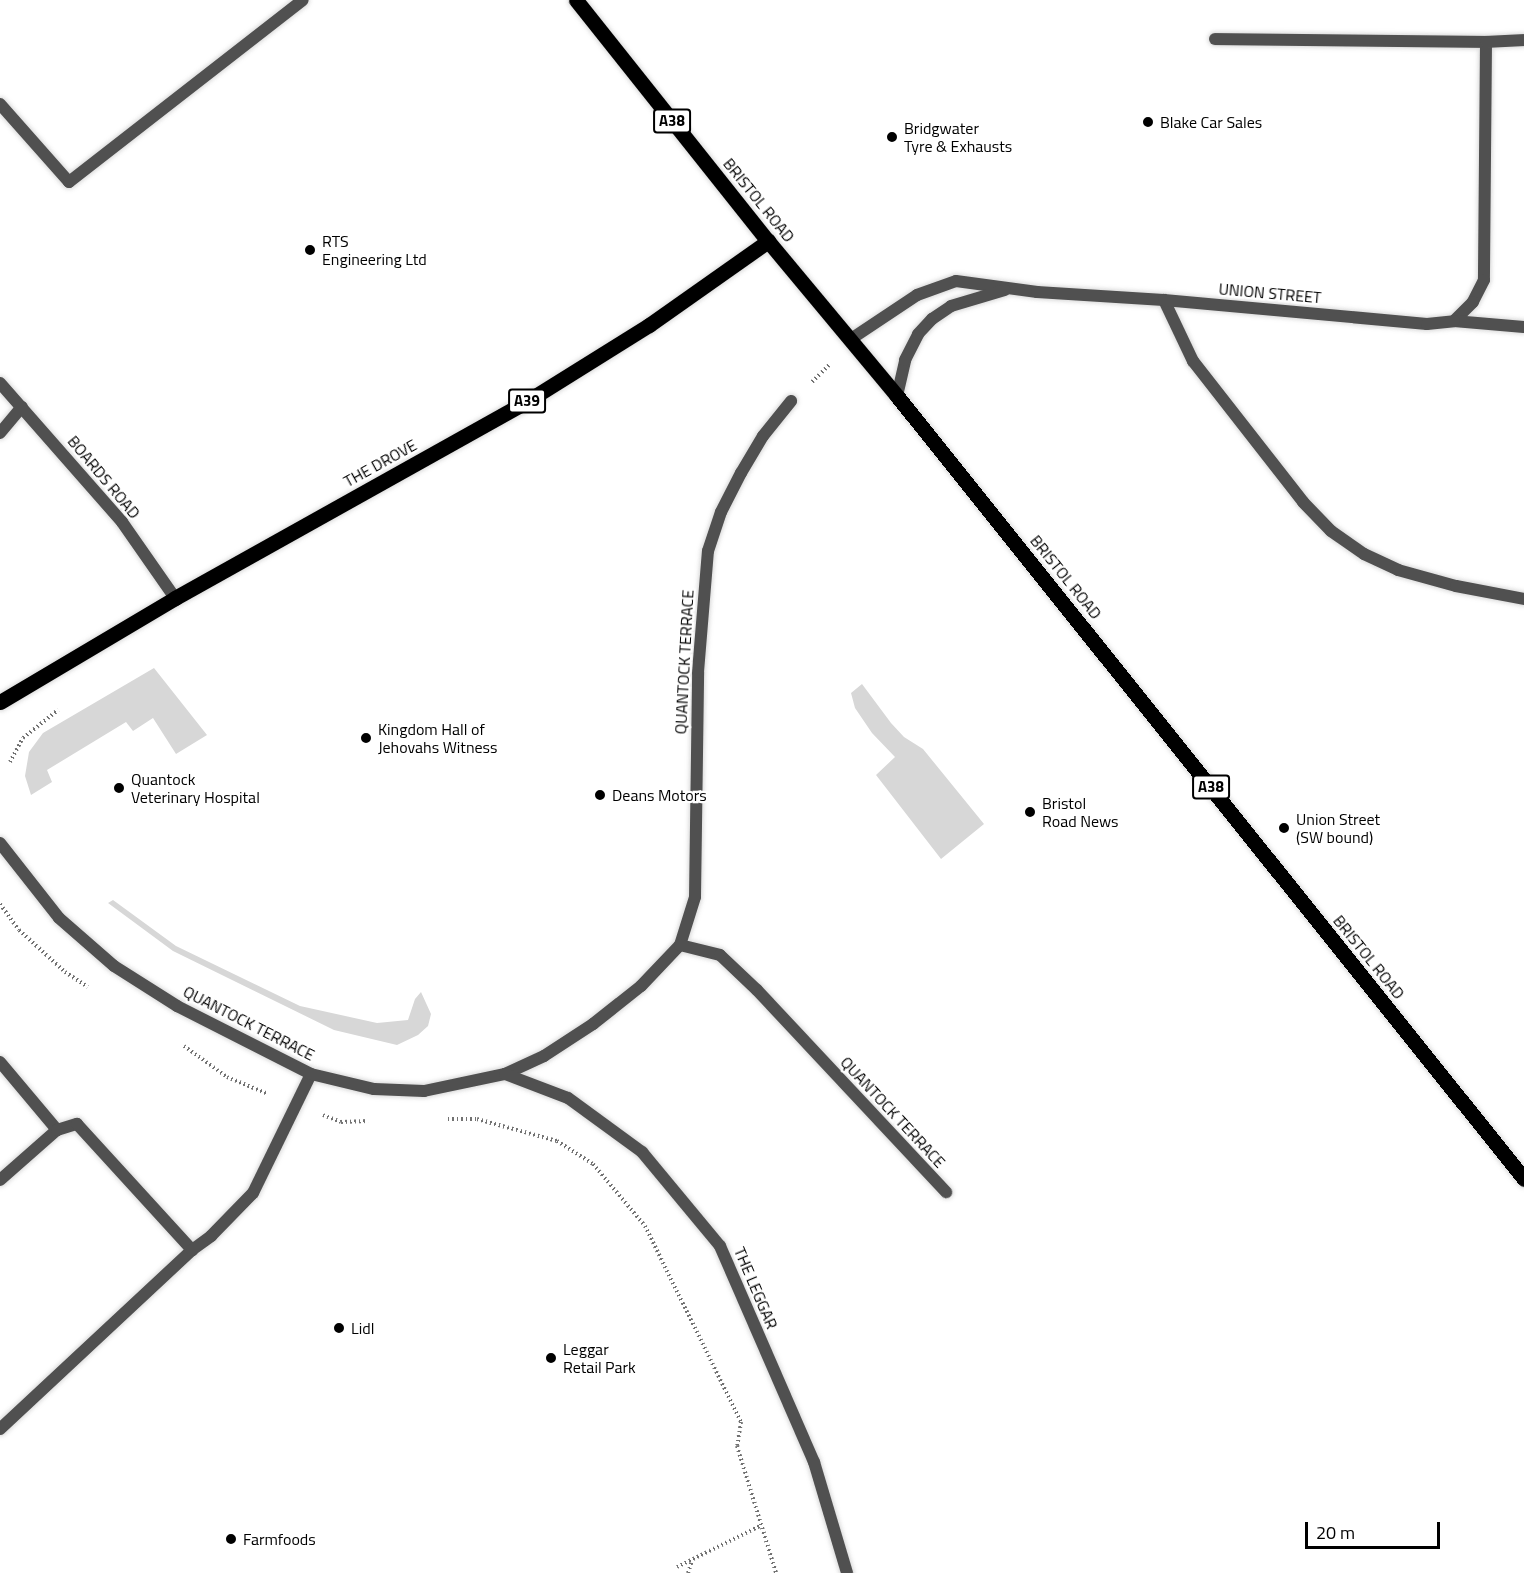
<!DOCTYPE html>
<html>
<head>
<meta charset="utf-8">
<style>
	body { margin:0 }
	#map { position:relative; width:1524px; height:1573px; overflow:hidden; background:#fff; font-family:"Titillium Web",sans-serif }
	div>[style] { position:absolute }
	.green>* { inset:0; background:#d7d7d7 }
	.path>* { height:4px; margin-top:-2px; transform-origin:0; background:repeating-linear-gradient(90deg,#727272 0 1.5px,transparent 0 4.5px) }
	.roads { filter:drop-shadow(0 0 2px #dbdbdb) drop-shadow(0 0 2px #dbdbdb) }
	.service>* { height:12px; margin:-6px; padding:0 6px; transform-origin:6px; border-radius:6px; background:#505050 }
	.pedestrian>* { height:12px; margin:-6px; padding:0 6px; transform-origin:6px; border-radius:6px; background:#505050 }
	.minor>* { height:12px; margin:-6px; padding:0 6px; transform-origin:6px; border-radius:6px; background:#505050 }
	.primary>* { height:15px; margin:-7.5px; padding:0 7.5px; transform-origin:7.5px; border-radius:7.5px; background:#000 }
	.dots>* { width:16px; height:16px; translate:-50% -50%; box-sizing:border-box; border:3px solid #fff; border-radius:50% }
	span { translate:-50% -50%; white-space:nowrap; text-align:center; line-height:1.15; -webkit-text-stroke:4.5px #fff; paint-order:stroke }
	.shield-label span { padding:2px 4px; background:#fff; border:2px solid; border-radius:4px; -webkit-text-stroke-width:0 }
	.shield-label { font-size:15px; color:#000; font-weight:700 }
	.poi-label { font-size:16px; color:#000 }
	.left { translate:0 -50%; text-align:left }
	.street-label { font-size:16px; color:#000 }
	.scale { position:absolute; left:1305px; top:1522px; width:135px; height:27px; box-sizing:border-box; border:3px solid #000; border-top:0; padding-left:8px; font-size:18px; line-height:21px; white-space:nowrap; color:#000; -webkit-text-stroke:4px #fff; paint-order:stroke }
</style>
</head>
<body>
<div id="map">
	<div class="green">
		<i style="clip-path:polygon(154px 668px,207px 735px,176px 754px,153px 718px,133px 731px,126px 722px,47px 770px,52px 782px,31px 795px,25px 776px,29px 752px,43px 733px)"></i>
		<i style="clip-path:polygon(862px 684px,891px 723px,904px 737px,923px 749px,984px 824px,941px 859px,876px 775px,895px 757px,872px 733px,855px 708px,851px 693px)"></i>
		<i style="clip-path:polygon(113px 900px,176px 946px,300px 1006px,377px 1023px,408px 1020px,415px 999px,421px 992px,431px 1014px,428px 1026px,418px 1035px,397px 1045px,334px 1030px,173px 951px,108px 903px)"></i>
	</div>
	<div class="path">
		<i style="left:812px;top:382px;width:25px;rotate:-45deg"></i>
		<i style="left:10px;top:762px;width:27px;rotate:-62deg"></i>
		<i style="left:23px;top:738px;width:45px;rotate:-38.7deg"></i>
		<i style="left:0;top:904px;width:32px;rotate:54deg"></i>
		<i style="left:19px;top:930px;width:62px;rotate:42.4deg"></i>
		<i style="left:65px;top:972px;width:27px;rotate:33deg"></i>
		<i style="left:184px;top:1046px;width:53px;rotate:35.8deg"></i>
		<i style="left:227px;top:1077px;width:44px;rotate:22.5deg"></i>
		<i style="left:323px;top:1115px;width:19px;rotate:21deg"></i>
		<i style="left:341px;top:1122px;width:27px;rotate:-2deg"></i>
		<i style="left:448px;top:1119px;width:29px"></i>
		<i style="left:477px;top:1119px;width:83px;rotate:15.4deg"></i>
		<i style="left:557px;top:1141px;width:43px;rotate:32.6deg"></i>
		<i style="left:593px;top:1164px;width:81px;rotate:50deg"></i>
		<i style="left:645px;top:1226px;width:218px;rotate:63.9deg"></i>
		<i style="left:741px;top:1422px;width:24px;rotate:99deg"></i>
		<i style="left:737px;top:1446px;width:133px;rotate:72.9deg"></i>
		<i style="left:677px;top:1567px;width:93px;rotate:-26.3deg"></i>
		<i style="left:688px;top:1573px;width:13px;rotate:-72deg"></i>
	</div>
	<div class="roads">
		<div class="service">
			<i style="left:1215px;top:39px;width:271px;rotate:0.6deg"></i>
			<i style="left:1486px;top:42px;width:238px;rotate:90.5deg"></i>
			<i style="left:1484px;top:280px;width:25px;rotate:117deg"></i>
			<i style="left:1473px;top:302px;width:27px;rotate:135deg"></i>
			<i style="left:1486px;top:42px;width:38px;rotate:-3deg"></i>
			<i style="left:0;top:104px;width:104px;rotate:48.5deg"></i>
			<i style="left:69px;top:182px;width:296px;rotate:-37.9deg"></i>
			<i style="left:1164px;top:300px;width:68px;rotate:64.6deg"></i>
			<i style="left:1193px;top:361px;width:179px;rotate:52deg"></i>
			<i style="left:1303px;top:502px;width:40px;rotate:46deg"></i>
			<i style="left:1331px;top:531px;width:40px;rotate:34.9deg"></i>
			<i style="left:1364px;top:554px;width:38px;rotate:25deg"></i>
			<i style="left:1398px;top:570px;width:60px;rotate:15.4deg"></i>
			<i style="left:1456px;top:586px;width:69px;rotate:10.8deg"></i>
			<i style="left:0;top:433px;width:34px;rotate:-50deg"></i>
			<i style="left:0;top:1062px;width:89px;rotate:50deg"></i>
			<i style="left:0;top:1180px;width:76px;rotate:-41.3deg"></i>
			<i style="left:57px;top:1130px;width:21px;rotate:-17deg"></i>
			<i style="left:77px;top:1124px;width:171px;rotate:47.6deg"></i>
			<i style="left:0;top:1429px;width:262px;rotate:-43deg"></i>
			<i style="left:192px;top:1250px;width:24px;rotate:-36deg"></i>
			<i style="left:211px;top:1236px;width:60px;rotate:-45.7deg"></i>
			<i style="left:253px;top:1193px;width:132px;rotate:-64deg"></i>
		</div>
		<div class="pedestrian">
			<i style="left:1454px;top:321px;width:70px;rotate:4.9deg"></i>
		</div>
		<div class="minor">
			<i style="left:851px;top:339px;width:79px;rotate:-33.7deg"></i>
			<i style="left:917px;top:295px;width:41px;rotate:-19.7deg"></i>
			<i style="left:956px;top:281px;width:82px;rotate:7.7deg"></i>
			<i style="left:1037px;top:292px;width:127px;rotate:3.6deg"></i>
			<i style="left:1164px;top:300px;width:264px;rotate:5.2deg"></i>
			<i style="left:1427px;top:324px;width:27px;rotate:-6deg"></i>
			<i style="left:0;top:383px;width:185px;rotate:48.7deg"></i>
			<i style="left:122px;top:522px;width:93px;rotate:55.1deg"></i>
			<i style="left:897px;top:396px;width:37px;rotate:-77deg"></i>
			<i style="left:905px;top:360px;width:29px;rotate:-63deg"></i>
			<i style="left:918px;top:334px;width:21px;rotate:-47deg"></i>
			<i style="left:932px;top:319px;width:23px;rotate:-34deg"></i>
			<i style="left:951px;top:306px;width:56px;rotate:-16.5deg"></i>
			<i style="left:0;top:843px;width:95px;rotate:51.8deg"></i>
			<i style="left:59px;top:918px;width:73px;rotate:41.1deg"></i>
			<i style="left:114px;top:966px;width:75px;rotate:32.4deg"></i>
			<i style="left:177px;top:1006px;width:150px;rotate:26.9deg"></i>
			<i style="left:311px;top:1074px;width:65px;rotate:13.4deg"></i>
			<i style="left:374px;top:1089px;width:50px;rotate:2.3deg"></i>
			<i style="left:424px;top:1091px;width:83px;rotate:-11.9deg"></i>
			<i style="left:505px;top:1074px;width:43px;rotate:-24.8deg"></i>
			<i style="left:544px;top:1056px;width:59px;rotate:-33.1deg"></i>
			<i style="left:593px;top:1024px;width:61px;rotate:-38.4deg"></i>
			<i style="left:641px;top:986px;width:57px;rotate:-46.4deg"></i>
			<i style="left:680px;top:945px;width:50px;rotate:-72.6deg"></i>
			<i style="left:695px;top:897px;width:225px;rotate:-89.2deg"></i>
			<i style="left:698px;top:672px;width:121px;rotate:-85.3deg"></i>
			<i style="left:708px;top:551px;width:41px;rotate:-71.6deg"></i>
			<i style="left:721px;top:512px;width:44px;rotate:-62.9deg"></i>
			<i style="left:741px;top:473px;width:43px;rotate:-59.3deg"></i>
			<i style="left:763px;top:436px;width:45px;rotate:-51.3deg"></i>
			<i style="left:680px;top:945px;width:41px;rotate:14deg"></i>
			<i style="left:720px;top:955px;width:51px;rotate:43.4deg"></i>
			<i style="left:757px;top:990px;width:277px;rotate:46.9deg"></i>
			<i style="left:505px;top:1074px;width:67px;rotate:20.9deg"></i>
			<i style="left:568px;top:1098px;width:92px;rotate:36.1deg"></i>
			<i style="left:642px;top:1152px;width:122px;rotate:50.3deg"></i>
			<i style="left:720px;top:1246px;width:236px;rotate:66.5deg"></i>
			<i style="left:814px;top:1462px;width:116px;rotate:73.4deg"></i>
		</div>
		<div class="primary">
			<i style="left:576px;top:0;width:308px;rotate:51.5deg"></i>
			<i style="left:768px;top:241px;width:202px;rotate:50.2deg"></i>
			<i style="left:897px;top:396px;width:1003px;rotate:51.31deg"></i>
			<i style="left:0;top:702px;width:204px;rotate:-30.7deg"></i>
			<i style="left:175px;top:598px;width:396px;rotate:-29.2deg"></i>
			<i style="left:521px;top:405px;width:151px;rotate:-32deg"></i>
			<i style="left:649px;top:325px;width:146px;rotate:-35.2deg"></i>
		</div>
	</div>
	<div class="dots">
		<i style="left:1148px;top:122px;background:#000"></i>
		<i style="left:892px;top:137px;background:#000"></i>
		<i style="left:310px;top:250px;background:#000"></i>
		<i style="left:366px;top:738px;background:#000"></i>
		<i style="left:119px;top:788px;background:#000"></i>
		<i style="left:600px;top:795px;background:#000"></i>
		<i style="left:1030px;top:812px;background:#000"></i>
		<i style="left:1284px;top:828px;background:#000"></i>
		<i style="left:339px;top:1328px;background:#000"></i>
		<i style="left:551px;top:1358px;background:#000"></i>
		<i style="left:231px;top:1539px;background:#000"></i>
	</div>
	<div class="shield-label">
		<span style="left:672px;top:121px">A38</span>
		<span style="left:527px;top:401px">A39</span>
		<span style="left:1211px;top:787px">A38</span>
	</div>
	<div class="poi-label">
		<span class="left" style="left:1160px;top:122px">Blake Car Sales</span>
		<span class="left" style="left:904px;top:137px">Bridgwater<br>Tyre &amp; Exhausts</span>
		<span class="left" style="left:322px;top:250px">RTS<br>Engineering Ltd</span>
		<span class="left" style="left:378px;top:738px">Kingdom Hall of<br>Jehovahs Witness</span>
		<span class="left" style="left:131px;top:788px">Quantock<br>Veterinary Hospital</span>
		<span class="left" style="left:612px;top:795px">Deans Motors</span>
		<span class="left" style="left:1042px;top:812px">Bristol<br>Road News</span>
		<span class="left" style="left:1296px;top:828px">Union Street<br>(SW bound)</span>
		<span class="left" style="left:351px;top:1328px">Lidl</span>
		<span class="left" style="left:563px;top:1358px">Leggar<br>Retail Park</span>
		<span class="left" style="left:243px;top:1539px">Farmfoods</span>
	</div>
	<div class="street-label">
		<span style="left:759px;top:200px;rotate:51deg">BRISTOL ROAD</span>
		<span style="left:1270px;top:293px;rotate:5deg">UNION STREET</span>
		<span style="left:380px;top:463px;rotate:-29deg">THE DROVE</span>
		<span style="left:104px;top:477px;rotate:50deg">BOARDS ROAD</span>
		<span style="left:1066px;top:577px;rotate:51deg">BRISTOL ROAD</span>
		<span style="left:684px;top:662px;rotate:-87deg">QUANTOCK TERRACE</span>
		<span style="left:1369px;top:957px;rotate:51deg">BRISTOL ROAD</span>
		<span style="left:249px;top:1023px;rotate:27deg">QUANTOCK TERRACE</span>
		<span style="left:893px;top:1112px;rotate:47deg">QUANTOCK TERRACE</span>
		<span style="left:756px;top:1288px;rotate:67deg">THE LEGGAR</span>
	</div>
	<div class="scale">20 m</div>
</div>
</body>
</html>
